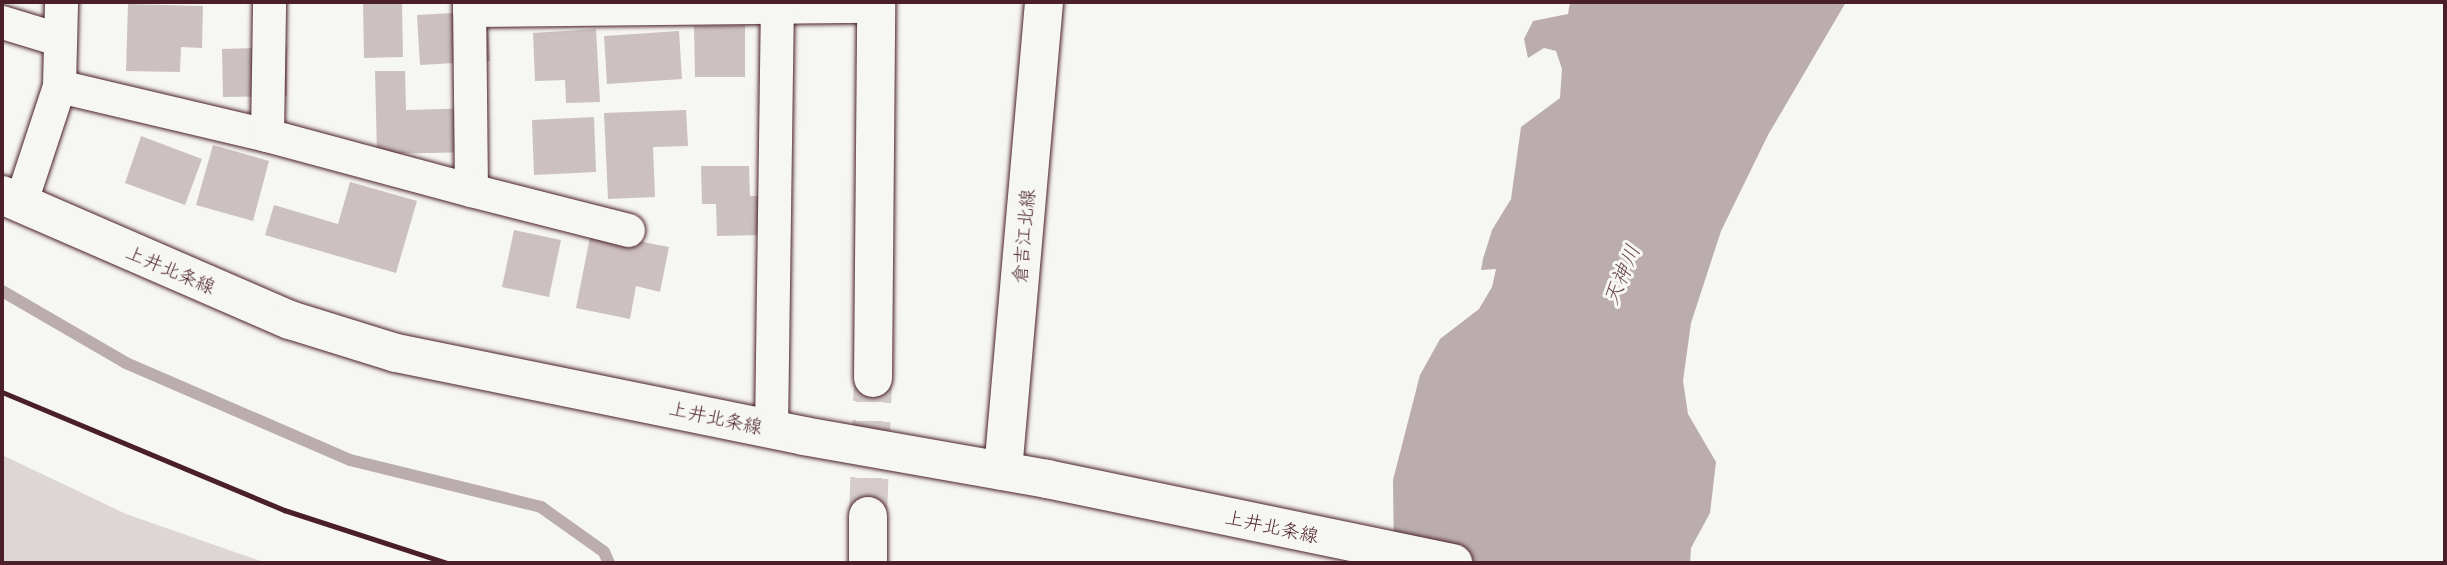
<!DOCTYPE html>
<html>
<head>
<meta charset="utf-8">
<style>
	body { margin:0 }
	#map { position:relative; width:2447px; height:565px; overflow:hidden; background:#f6f6f2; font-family:"Playpen Sans","Klee One",sans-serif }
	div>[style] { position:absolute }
	.green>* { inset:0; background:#ddd6d5 }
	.water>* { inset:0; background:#bbadae }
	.stream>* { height:12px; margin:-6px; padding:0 6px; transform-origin:6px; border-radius:6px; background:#bbadae }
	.building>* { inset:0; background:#ccc1c0 }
	.secondary-tunnel>* { height:38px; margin-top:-19px; transform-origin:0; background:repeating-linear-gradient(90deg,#d4cbca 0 38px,transparent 0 57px) }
	.roads { filter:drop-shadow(0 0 2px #4a1f2b) drop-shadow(0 0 2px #4a1f2b) }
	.minor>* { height:33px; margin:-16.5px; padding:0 16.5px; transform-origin:16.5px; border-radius:16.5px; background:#f6f6f2 }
	.secondary>* { height:38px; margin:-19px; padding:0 19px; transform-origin:19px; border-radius:19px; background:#f6f6f2 }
	.rail>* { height:5px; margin:-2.5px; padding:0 2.5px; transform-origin:2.5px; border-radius:2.5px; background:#4a1f2b }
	span { translate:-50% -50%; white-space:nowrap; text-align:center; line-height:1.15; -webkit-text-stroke:6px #f6f6f2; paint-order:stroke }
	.street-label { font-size:19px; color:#4a1f2b }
	.water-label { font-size:21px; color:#6c4a52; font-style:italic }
	.frame { position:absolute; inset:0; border:4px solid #4a1f2b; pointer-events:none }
</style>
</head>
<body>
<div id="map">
	<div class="green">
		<i style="clip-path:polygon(2px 455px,126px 514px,266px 563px,2px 563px)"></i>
	</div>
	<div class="water">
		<i style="clip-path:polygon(1570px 2px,1846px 2px,1768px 135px,1721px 231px,1691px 323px,1683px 381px,1688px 414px,1716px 462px,1710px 513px,1691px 548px,1690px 563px,1394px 563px,1393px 480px,1420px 375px,1440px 339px,1479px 309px,1492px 287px,1496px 269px,1481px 270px,1483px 259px,1492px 230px,1511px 199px,1521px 127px,1560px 98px,1562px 69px,1556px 51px,1544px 48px,1528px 58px,1524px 39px,1533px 21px,1568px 14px)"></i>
	</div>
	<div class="stream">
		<i style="left:2px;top:291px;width:143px;rotate:30.1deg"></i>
		<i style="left:126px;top:363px;width:244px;rotate:23.4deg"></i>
		<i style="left:350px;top:460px;width:197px;rotate:13.8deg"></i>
		<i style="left:541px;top:507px;width:77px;rotate:35.5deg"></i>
		<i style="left:604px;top:552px;width:12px;rotate:66deg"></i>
	</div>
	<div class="building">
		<i style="clip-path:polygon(363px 2px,402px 2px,403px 57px,364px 58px)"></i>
		<i style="clip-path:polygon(128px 4px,203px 6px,202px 48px,181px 47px,180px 72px,126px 71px)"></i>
		<i style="clip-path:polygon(487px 11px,490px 61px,420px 65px,417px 15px)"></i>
		<i style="clip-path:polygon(745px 25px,745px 77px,695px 77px,694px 26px)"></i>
		<i style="clip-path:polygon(596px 29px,600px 102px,566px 103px,565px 80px,535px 81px,533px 33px)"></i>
		<i style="clip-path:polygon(679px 31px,682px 79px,607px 84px,604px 36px)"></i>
		<i style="clip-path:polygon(287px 47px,287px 96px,223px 97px,222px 49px)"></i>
		<i style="clip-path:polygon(375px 71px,405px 71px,406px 110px,480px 108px,480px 152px,377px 154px)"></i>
		<i style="clip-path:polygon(686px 110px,688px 146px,653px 147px,655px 197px,608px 199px,604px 113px)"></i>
		<i style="clip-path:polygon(594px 117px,596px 172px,534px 175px,532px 120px)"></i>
		<i style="clip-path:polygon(141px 136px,202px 159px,185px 205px,125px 183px)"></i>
		<i style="clip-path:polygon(213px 145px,269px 161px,253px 221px,196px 205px)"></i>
		<i style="clip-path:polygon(701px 166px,749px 166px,750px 196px,760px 196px,762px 235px,717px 236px,716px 204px,702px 204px)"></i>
		<i style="clip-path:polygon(350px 182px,417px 201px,396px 273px,265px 235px,274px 205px,338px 224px)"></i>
		<i style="clip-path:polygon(514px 230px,561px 240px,549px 297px,502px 287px)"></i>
		<i style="clip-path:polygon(591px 232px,669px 247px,660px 292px,636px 286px,630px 319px,576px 308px)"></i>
	</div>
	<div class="secondary-tunnel">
		<i style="left:868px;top:516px;width:138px;rotate:-87.9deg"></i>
	</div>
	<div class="roads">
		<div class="minor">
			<i style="left:469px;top:10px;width:407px;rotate:-0.6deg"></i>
			<i style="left:2px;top:22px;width:59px;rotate:16.9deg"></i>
			<i style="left:59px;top:86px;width:214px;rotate:13.3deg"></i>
			<i style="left:267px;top:135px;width:211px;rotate:15.1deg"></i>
			<i style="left:471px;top:190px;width:188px;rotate:-90.6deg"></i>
			<i style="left:267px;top:135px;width:133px;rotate:-89.1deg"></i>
			<i style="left:471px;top:190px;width:162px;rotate:14.3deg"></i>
			<i style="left:20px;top:204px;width:124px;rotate:-71.7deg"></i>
			<i style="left:59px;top:86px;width:84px;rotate:-88.6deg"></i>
			<i style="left:771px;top:429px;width:427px;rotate:-89.2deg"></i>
		</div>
		<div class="secondary">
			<i style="left:2px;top:195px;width:314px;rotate:23.5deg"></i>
			<i style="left:290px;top:320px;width:111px;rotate:17.3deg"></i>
			<i style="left:396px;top:353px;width:416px;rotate:11.5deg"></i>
			<i style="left:804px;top:436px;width:247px;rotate:10deg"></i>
			<i style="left:1047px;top:479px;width:415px;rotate:11.7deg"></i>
			<i style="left:873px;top:378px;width:376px;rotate:-89.5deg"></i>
			<i style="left:1003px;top:471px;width:471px;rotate:-85deg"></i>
			<i style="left:868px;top:516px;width:47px;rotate:90deg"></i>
		</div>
	</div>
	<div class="rail">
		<i style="left:2px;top:392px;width:306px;rotate:22.7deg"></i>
		<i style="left:284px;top:510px;width:171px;rotate:18deg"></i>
	</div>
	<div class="street-label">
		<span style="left:1023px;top:236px;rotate:-85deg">倉吉江北線</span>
		<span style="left:171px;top:269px;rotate:23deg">上井北条線</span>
		<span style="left:716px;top:417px;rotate:12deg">上井北条線</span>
		<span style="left:1272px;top:526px;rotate:12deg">上井北条線</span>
	</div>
	<div class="water-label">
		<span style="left:1620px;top:274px;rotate:-67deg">天神川</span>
	</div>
	<div class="frame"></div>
</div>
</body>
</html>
